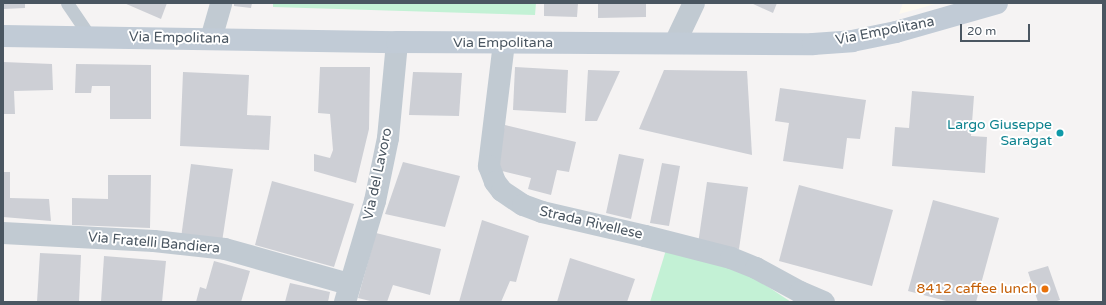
<!DOCTYPE html>
<html>
<head>
<meta charset="utf-8">
<style>
	body { margin:0 }
	#map { position:relative; width:1106px; height:305px; overflow:hidden; background:#f5f3f3; font-family:"Varela Round",sans-serif }
	div>[style] { position:absolute }
	.commercial>* { inset:0; background:#fdf9ef }
	.green>* { inset:0; background:#c3f1d5 }
	.building>* { inset:0; background:#cdcfd5 }
	.lane>* { height:13px; margin:-6.5px; padding:0 6.5px; transform-origin:6.5px; border-radius:6.5px; background:#c1cad2 }
	.street>* { height:22px; margin:-11px; padding:0 11px; transform-origin:11px; border-radius:11px; background:#c1cad2 }
	.secondary>* { height:22px; margin:-11px; padding:0 11px; transform-origin:11px; border-radius:11px; background:#c1cbd6 }
	.dots>* { width:11px; height:11px; translate:-50% -50%; box-sizing:border-box; border:2px solid #fff; border-radius:50% }
	span { translate:-50% -50%; white-space:nowrap; text-align:center; line-height:1.15; -webkit-text-stroke:4px #fff; paint-order:stroke }
	.street-label { font-size:14px; color:#4a5661 }
	.culture-label { font-size:14px; color:#0d838f }
	.right { translate:-100% -50%; text-align:right }
	.food-label { font-size:14px; color:#c56008 }
	.frame { position:absolute; inset:0; border:4px solid #4a5661; pointer-events:none }
	.scale { position:absolute; left:960px; top:24px; width:70px; height:18px; box-sizing:border-box; border:2px solid #4a5661; border-top:0; padding-left:5px; font-size:12px; line-height:14px; white-space:nowrap; color:#4a5661; -webkit-text-stroke:3px #fff; paint-order:stroke }
</style>
</head>
<body>
<div id="map">
	<div class="commercial">
		<i style="clip-path:polygon(903px 3px,939px 3px,899px 14px)"></i>
	</div>
	<div class="green">
		<i style="clip-path:polygon(273px 3px,536px 3px,535px 15px,273px 7px)"></i>
		<i style="clip-path:polygon(666px 250px,738px 267px,791px 302px,650px 302px)"></i>
	</div>
	<div class="building">
		<i style="clip-path:polygon(3px 3px,25px 3px,25px 8px,3px 9px)"></i>
		<i style="clip-path:polygon(124px 3px,167px 3px,161px 19px)"></i>
		<i style="clip-path:polygon(234px 3px,252px 3px,251px 8px,234px 6px)"></i>
		<i style="clip-path:polygon(544px 3px,578px 3px,577px 17px,544px 16px)"></i>
		<i style="clip-path:polygon(598px 3px,646px 3px,646px 17px,598px 18px)"></i>
		<i style="clip-path:polygon(751px 3px,777px 3px,773px 13px)"></i>
		<i style="clip-path:polygon(3px 62px,52px 64px,53px 90px,14px 91px,15px 114px,3px 114px)"></i>
		<i style="clip-path:polygon(76px 64px,151px 65px,151px 119px,110px 119px,110px 86px,92px 86px,91px 93px,75px 93px)"></i>
		<i style="clip-path:polygon(320px 67px,370px 67px,369px 129px,356px 183px,314px 171px,314px 154px,330px 158px,333px 150px,330px 114px,318px 113px)"></i>
		<i style="clip-path:polygon(515px 67px,568px 70px,566px 113px,513px 110px)"></i>
		<i style="clip-path:polygon(588px 70px,620px 71px,597px 121px,585px 121px)"></i>
		<i style="clip-path:polygon(664px 70px,747px 71px,752px 155px,639px 129px)"></i>
		<i style="clip-path:polygon(183px 72px,249px 75px,247px 115px,271px 116px,269px 150px,180px 146px)"></i>
		<i style="clip-path:polygon(413px 72px,462px 73px,459px 116px,409px 115px)"></i>
		<i style="clip-path:polygon(780px 88px,866px 100px,860px 139px,847px 138px,843px 169px,783px 161px,789px 123px,775px 121px)"></i>
		<i style="clip-path:polygon(912px 91px,974px 96px,971px 136px,987px 137px,985px 173px,892px 166px,895px 127px,909px 128px)"></i>
		<i style="clip-path:polygon(505px 125px,576px 142px,569px 172px,557px 170px,551px 195px,528px 189px,531px 178px,494px 169px)"></i>
		<i style="clip-path:polygon(619px 154px,644px 159px,631px 219px,606px 213px)"></i>
		<i style="clip-path:polygon(403px 162px,460px 176px,445px 227px,385px 214px)"></i>
		<i style="clip-path:polygon(662px 163px,680px 166px,669px 226px,650px 223px)"></i>
		<i style="clip-path:polygon(191px 164px,233px 169px,222px 242px,181px 238px)"></i>
		<i style="clip-path:polygon(3px 172px,10px 172px,10px 198px,49px 199px,51px 221px,3px 217px)"></i>
		<i style="clip-path:polygon(108px 175px,151px 175px,150px 228px,72px 225px,72px 198px,108px 199px)"></i>
		<i style="clip-path:polygon(272px 181px,354px 204px,334px 267px,255px 245px)"></i>
		<i style="clip-path:polygon(707px 182px,748px 187px,739px 249px,698px 244px)"></i>
		<i style="clip-path:polygon(799px 185px,893px 210px,872px 286px,779px 261px)"></i>
		<i style="clip-path:polygon(933px 200px,999px 218px,976px 302px,950px 302px,908px 291px)"></i>
		<i style="clip-path:polygon(482px 220px,529px 236px,516px 282px,510px 281px,501px 302px,459px 302px)"></i>
		<i style="clip-path:polygon(376px 233px,441px 249px,430px 295px,393px 285px,387px 302px,374px 302px,358px 298px)"></i>
		<i style="clip-path:polygon(40px 253px,81px 255px,79px 302px,37px 302px)"></i>
		<i style="clip-path:polygon(104px 256px,166px 261px,162px 302px,101px 302px)"></i>
		<i style="clip-path:polygon(570px 258px,635px 279px,627px 302px,557px 302px)"></i>
		<i style="clip-path:polygon(214px 261px,250px 271px,241px 302px,196px 302px,200px 287px,206px 289px)"></i>
		<i style="clip-path:polygon(1048px 266px,1060px 300px,1054px 302px,1038px 302px,1028px 272px)"></i>
		<i style="clip-path:polygon(290px 283px,330px 292px,328px 302px,285px 302px)"></i>
	</div>
	<div class="lane">
		<i style="left:67px;top:3px;width:41px;rotate:55.9deg"></i>
	</div>
	<div class="street">
		<i style="left:211px;top:39px;width:37px;rotate:-74deg"></i>
		<i style="left:504px;top:43px;width:124px;rotate:97deg"></i>
		<i style="left:489px;top:166px;width:17px;rotate:69deg"></i>
		<i style="left:495px;top:182px;width:11px;rotate:52deg"></i>
		<i style="left:502px;top:191px;width:25px;rotate:34deg"></i>
		<i style="left:523px;top:205px;width:20px;rotate:20deg"></i>
		<i style="left:542px;top:212px;width:106px;rotate:13.1deg"></i>
		<i style="left:645px;top:236px;width:89px;rotate:14.3deg"></i>
		<i style="left:731px;top:258px;width:27px;rotate:22deg"></i>
		<i style="left:756px;top:268px;width:50px;rotate:28.6deg"></i>
		<i style="left:800px;top:292px;width:26px;rotate:23deg"></i>
		<i style="left:675px;top:43px;width:44px;rotate:-64.6deg"></i>
		<i style="left:3px;top:233px;width:151px;rotate:3deg"></i>
		<i style="left:154px;top:241px;width:71px;rotate:6.4deg"></i>
		<i style="left:225px;top:249px;width:129px;rotate:15.8deg"></i>
		<i style="left:345px;top:302px;width:105px;rotate:-73.5deg"></i>
		<i style="left:375px;top:201px;width:64px;rotate:-78.3deg"></i>
		<i style="left:388px;top:138px;width:96px;rotate:-84.6deg"></i>
	</div>
	<div class="secondary">
		<i style="left:3px;top:36px;width:394px;rotate:0.9deg"></i>
		<i style="left:397px;top:42px;width:416px;rotate:0.3deg"></i>
		<i style="left:813px;top:44px;width:39px;rotate:-4deg"></i>
		<i style="left:852px;top:41px;width:45px;rotate:-11.6deg"></i>
		<i style="left:896px;top:32px;width:105px;rotate:-16deg"></i>
	</div>
	<div class="dots">
		<i style="left:1060px;top:133px;background:#0f9aa8"></i>
		<i style="left:1045px;top:289px;background:#e8710a"></i>
	</div>
	<div class="street-label">
		<span style="left:885px;top:31px;rotate:-11deg">Via Empolitana</span>
		<span style="left:179px;top:38px;rotate:1deg">Via Empolitana</span>
		<span style="left:503px;top:43px">Via Empolitana</span>
		<span style="left:378px;top:174px;rotate:-78deg">Via del Lavoro</span>
		<span style="left:591px;top:223px;rotate:13deg">Strada Rivellese</span>
		<span style="left:154px;top:243px;rotate:5deg">Via Fratelli Bandiera</span>
	</div>
	<div class="culture-label">
		<span class="right" style="left:1052px;top:133px">Largo Giuseppe<br>Saragat</span>
	</div>
	<div class="food-label">
		<span class="right" style="left:1037px;top:289px">8412 caffee lunch</span>
	</div>
	<div class="frame"></div>
	<div class="scale">20 m</div>
</div>
</body>
</html>
